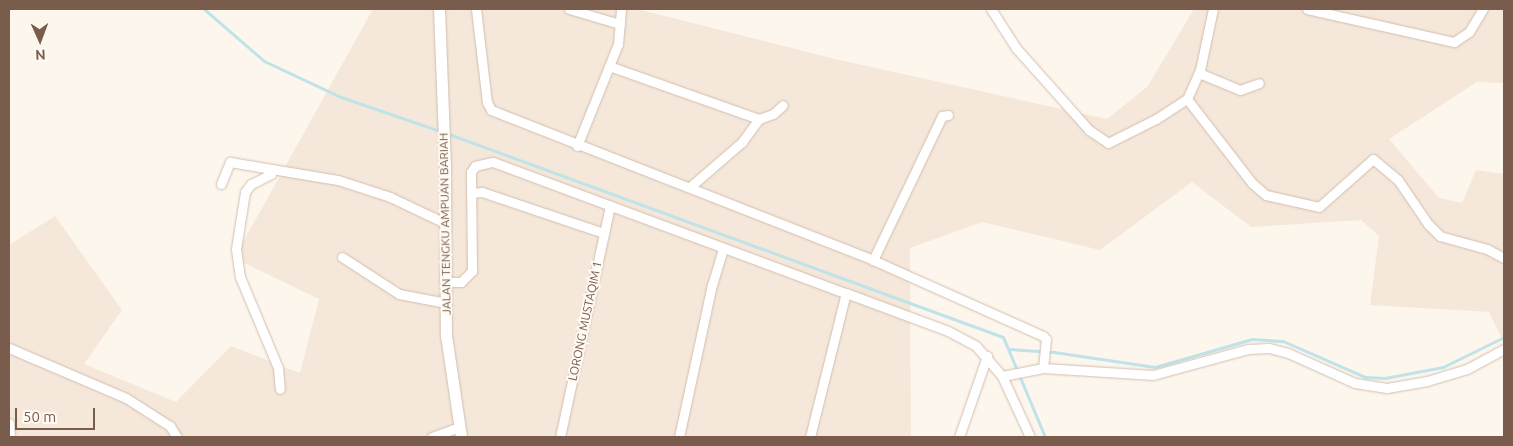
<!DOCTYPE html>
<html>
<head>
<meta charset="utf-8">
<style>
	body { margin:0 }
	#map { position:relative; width:1513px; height:446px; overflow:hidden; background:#fdf6ec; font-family:Ubuntu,sans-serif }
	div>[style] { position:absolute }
	.residential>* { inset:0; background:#f5e8da }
	.stream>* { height:3px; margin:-1.5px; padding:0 1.5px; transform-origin:1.5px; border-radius:1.5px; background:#bfe3e8 }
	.roads { filter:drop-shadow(0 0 1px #d1beb0) drop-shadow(0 0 1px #d1beb0) }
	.minor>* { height:9px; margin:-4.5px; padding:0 4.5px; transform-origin:4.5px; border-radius:4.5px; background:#fff }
	.secondary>* { height:11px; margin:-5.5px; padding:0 5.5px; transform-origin:5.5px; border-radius:5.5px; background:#fff }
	span { translate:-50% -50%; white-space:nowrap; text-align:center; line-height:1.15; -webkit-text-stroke:4px #fffaf3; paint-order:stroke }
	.street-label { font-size:12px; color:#7a5c4d }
	.frame { position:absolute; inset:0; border:10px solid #7a5c4d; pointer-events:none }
	.north { position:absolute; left:15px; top:15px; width:50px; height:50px; -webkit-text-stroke:4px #fffaf3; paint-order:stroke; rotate:178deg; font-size:14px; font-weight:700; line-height:20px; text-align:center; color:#7a5c4d }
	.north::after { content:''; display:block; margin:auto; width:18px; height:22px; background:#7a5c4d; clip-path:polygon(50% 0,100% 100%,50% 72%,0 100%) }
	.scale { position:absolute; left:15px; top:408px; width:80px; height:22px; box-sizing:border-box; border:2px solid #7a5c4d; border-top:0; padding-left:6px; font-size:15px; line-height:18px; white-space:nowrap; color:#7a5c4d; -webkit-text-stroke:4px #fffaf3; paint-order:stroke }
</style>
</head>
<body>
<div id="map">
	<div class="residential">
		<i style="clip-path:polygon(373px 9px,637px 9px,835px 59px,1107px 119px,1147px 87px,1194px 9px,1504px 9px,1504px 83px,1477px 82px,1389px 139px,1439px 198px,1462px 203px,1476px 170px,1504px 174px,1504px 343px,1489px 312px,1370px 305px,1379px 236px,1361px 220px,1251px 227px,1192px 182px,1100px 250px,982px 222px,910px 248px,911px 437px,9px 437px,9px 245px,55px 216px,122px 310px,84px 364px,176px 402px,231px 346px,300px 373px,319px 299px,234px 258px)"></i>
	</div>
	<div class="stream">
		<i style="left:204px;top:9px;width:79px;rotate:40.9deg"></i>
		<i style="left:264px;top:61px;width:85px;rotate:25.1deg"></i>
		<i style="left:341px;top:97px;width:105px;rotate:19deg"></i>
		<i style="left:446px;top:133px;width:593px;rotate:20.12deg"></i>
		<i style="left:1003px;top:337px;width:108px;rotate:67.2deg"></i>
		<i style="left:1008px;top:349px;width:46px;rotate:3.7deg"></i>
		<i style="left:1054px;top:352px;width:102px;rotate:8.4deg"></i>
		<i style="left:1155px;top:367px;width:101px;rotate:-16.1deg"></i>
		<i style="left:1252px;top:339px;width:31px;rotate:4deg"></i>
		<i style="left:1283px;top:341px;width:90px;rotate:23.7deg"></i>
		<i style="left:1365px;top:377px;width:20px;rotate:3deg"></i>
		<i style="left:1385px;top:378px;width:59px;rotate:-10.7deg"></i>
		<i style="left:1443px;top:367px;width:68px;rotate:-26.2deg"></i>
	</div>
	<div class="roads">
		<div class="minor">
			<i style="left:476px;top:9px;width:94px;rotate:83.3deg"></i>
			<i style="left:487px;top:102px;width:9px;rotate:63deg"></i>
			<i style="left:491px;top:110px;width:410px;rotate:21.4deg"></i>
			<i style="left:569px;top:9px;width:53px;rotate:16.4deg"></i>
			<i style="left:991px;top:9px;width:46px;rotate:57.3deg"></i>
			<i style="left:1016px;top:48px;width:110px;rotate:48.3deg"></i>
			<i style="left:1089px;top:130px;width:23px;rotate:34deg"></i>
			<i style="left:1108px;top:143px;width:54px;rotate:-26.6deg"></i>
			<i style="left:1156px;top:119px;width:37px;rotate:-33deg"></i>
			<i style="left:1187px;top:99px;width:32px;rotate:-66deg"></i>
			<i style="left:1200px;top:70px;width:62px;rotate:-78deg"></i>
			<i style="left:1307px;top:9px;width:151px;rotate:12.7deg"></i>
			<i style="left:1454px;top:42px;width:18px;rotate:-34deg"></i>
			<i style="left:1469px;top:32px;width:27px;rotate:-59deg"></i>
			<i style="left:609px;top:66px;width:159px;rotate:19.5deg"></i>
			<i style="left:759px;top:119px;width:15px;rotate:-20deg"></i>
			<i style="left:773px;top:114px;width:13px;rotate:-42deg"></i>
			<i style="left:1199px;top:73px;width:44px;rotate:22.5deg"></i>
			<i style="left:1240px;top:90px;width:20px;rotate:-20deg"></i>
			<i style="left:1187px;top:99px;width:106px;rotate:52.3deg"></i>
			<i style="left:1252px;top:183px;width:18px;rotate:41deg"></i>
			<i style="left:1266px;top:195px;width:54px;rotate:12.8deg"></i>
			<i style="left:1319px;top:207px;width:72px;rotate:-41.6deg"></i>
			<i style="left:1373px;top:159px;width:33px;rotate:40deg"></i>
			<i style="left:1398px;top:180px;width:53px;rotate:55.7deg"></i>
			<i style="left:1428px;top:224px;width:17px;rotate:45deg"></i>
			<i style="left:1440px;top:236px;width:49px;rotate:15.5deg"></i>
			<i style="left:1487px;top:249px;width:19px;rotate:28deg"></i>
			<i style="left:948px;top:115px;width:6px;rotate:171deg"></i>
			<i style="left:942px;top:116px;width:160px;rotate:115.6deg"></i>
			<i style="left:873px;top:260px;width:186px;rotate:24.1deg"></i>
			<i style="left:1043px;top:336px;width:4px;rotate:45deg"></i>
			<i style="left:1046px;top:339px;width:29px;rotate:96deg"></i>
			<i style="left:577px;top:146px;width:110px;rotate:-68.1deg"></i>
			<i style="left:618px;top:44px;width:35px;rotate:-85deg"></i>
			<i style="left:272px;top:169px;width:5px;rotate:101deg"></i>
			<i style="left:271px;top:174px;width:22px;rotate:153deg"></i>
			<i style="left:251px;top:184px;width:10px;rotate:127deg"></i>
			<i style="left:245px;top:192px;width:58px;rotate:99deg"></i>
			<i style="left:236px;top:249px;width:28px;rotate:82deg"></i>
			<i style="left:240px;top:277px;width:99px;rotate:67.3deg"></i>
			<i style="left:278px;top:368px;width:21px;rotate:85deg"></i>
			<i style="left:221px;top:184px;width:24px;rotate:-68deg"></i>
			<i style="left:230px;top:162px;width:109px;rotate:9.5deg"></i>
			<i style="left:338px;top:180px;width:55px;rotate:18.1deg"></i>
			<i style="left:390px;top:197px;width:61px;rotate:25.3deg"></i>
			<i style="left:690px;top:187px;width:69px;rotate:-40.9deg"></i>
			<i style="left:742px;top:142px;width:29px;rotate:-54deg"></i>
			<i style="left:471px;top:193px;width:11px;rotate:-5deg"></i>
			<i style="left:482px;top:192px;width:129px;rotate:18.6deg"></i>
			<i style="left:342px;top:257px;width:68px;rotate:33deg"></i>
			<i style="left:399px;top:294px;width:48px;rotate:10.8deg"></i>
			<i style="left:446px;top:282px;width:15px"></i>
			<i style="left:461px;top:282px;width:16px;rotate:-45deg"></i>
			<i style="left:472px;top:271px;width:99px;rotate:-90.6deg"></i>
			<i style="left:471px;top:172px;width:7px;rotate:-56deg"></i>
			<i style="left:475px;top:166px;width:18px;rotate:-13deg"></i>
			<i style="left:493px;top:162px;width:377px;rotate:20.4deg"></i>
			<i style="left:9px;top:348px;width:127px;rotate:23.1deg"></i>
			<i style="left:126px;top:398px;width:52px;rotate:32.5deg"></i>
			<i style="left:170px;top:426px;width:13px;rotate:58deg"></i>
			<i style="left:1002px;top:376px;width:42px;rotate:-11deg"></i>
			<i style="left:1043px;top:368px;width:110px;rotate:3.6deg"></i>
			<i style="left:1153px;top:375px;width:98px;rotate:-15.3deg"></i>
			<i style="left:1248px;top:349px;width:21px;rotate:-3deg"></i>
			<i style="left:1269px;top:348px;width:20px;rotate:15deg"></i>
			<i style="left:1288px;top:353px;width:73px;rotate:24.1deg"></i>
			<i style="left:1355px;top:383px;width:32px;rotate:9deg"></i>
			<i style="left:1387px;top:388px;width:41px;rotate:-9.9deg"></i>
			<i style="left:1427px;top:381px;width:42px;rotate:-16.7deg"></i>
			<i style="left:1467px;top:369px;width:42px;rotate:-28.4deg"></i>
			<i style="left:9px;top:423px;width:14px;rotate:86deg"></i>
			<i style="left:432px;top:437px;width:29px;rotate:-20deg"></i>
			<i style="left:560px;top:437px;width:237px;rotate:-77.8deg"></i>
			<i style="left:679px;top:437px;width:156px;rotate:-77.8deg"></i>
			<i style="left:712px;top:285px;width:39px;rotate:-73deg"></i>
			<i style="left:810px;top:437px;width:148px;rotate:-76deg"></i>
			<i style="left:846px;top:293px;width:109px;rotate:20.4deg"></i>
			<i style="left:948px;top:331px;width:32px;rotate:28deg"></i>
			<i style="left:976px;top:346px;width:40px;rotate:49deg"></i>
			<i style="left:1002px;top:376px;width:67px;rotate:65.3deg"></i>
			<i style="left:959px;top:437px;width:86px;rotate:-70.9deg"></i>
		</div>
		<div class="secondary">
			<i style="left:439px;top:9px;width:158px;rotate:87.8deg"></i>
			<i style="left:445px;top:167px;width:168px;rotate:89.7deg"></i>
			<i style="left:446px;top:335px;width:103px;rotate:81.6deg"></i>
		</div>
	</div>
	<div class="street-label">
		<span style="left:445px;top:224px;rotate:-91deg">JALAN TENGKU AMPUAN BARIAH</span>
		<span style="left:585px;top:321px;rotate:-78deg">LORONG MUSTAQIM 1</span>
	</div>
	<div class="frame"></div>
	<div class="north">N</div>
	<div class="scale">50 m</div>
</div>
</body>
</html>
